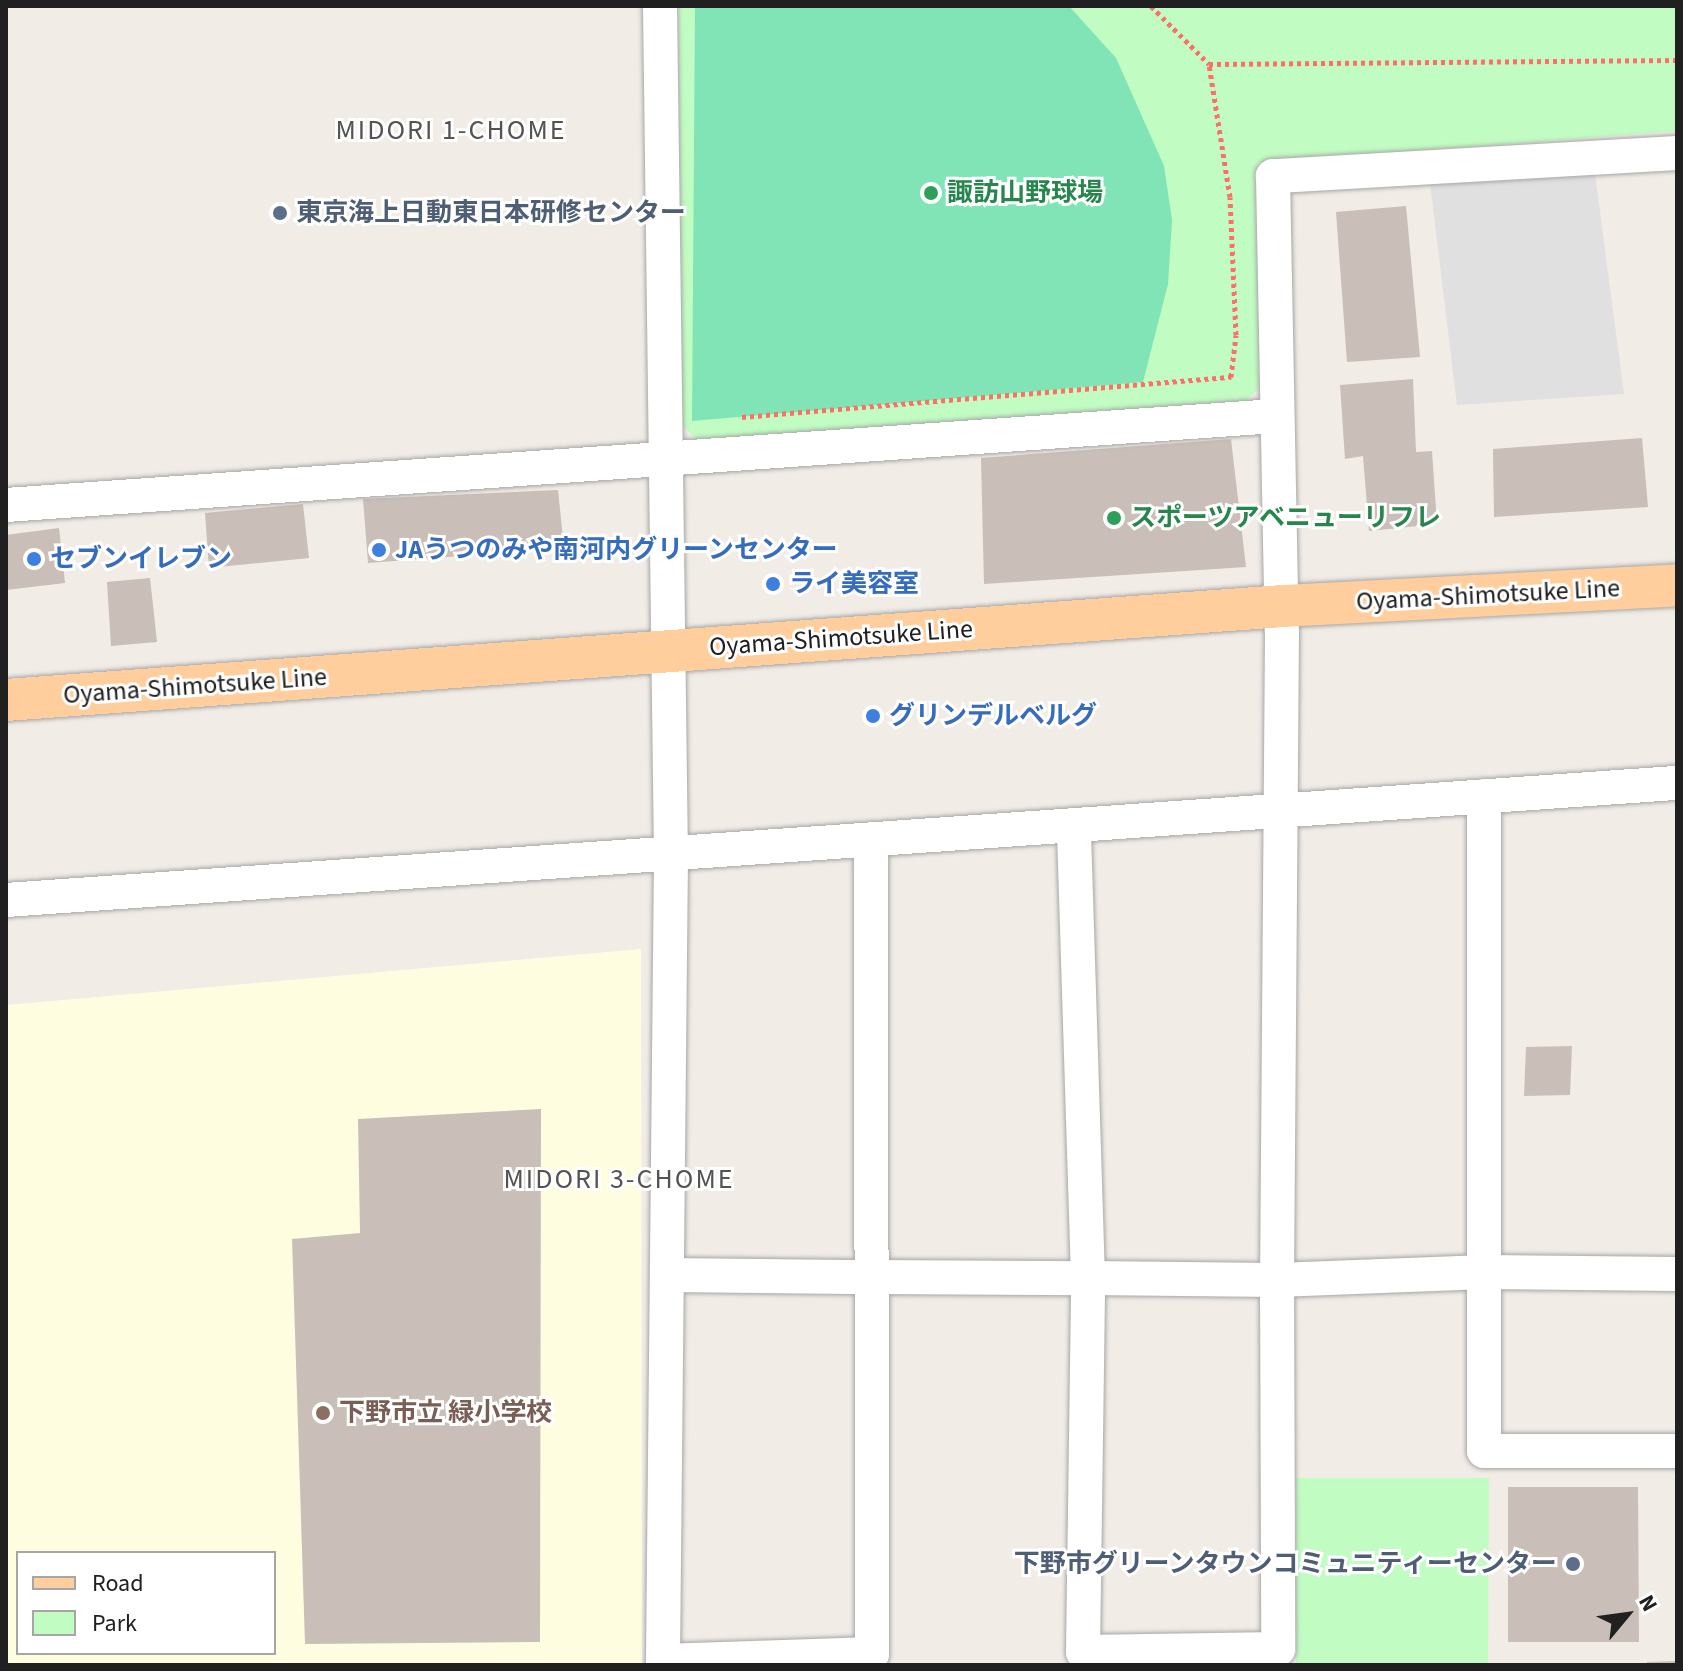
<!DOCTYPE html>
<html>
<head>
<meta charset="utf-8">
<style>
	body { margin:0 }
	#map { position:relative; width:1683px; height:1671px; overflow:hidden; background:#f1ece6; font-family:"Source Sans 3","Noto Sans JP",sans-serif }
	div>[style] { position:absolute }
	.education>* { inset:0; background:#fffde0 }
	.park>* { inset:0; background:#c1fcc2 }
	.pitch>* { inset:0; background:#80e4b7 }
	.parking>* { inset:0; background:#e0e0e0 }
	.building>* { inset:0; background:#c9beb8 }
	.path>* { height:5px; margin-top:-2.5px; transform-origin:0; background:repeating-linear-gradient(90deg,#ff6f68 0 4px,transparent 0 8px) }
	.roads { filter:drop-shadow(0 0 2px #a7a7a7) drop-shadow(0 0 2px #a7a7a7) }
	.minor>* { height:34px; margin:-17px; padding:0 17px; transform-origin:17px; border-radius:17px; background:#fff }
	.major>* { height:42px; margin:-21px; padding:0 21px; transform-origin:21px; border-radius:21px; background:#ffce9c }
	.dots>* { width:22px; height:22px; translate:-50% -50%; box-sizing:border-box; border:4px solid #fff; border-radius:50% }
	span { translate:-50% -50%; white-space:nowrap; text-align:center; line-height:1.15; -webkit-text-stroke:6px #fff; paint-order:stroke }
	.leisure-label { font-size:26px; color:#27864d; font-weight:700 }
	.left { translate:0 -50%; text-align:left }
	.service-label { font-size:26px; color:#4e5e75; font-weight:700 }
	.right { translate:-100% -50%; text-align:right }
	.shop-label { font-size:26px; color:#366cbe; font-weight:700 }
	.street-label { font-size:26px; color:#202020 }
	.education-label { font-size:26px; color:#785e54; font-weight:700 }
	.neighbourhood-label { font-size:28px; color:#535353; letter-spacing:2px }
	.frame { position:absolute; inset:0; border:8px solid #202020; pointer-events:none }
	.legend { position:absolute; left:16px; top:1551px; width:260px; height:104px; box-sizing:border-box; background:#fff; border:2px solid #a6a6a6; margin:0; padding:10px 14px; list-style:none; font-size:24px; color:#202020 }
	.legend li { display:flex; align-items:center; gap:16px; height:40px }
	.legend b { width:40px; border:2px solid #a6a6a6 }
	.north { position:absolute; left:1587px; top:1575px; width:80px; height:80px; -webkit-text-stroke:6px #fff; paint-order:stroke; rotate:61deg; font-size:22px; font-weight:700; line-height:32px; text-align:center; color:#202020 }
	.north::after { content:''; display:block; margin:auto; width:28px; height:36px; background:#202020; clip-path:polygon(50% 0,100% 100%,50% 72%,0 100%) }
</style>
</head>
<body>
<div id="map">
	<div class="education">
		<i style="clip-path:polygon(evenodd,641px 949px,642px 1665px,6px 1665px,6px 1005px,641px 949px,18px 1553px,274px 1553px,274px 1653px,18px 1653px,18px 1553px)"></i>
	</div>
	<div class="park">
		<i style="clip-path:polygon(679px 6px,1677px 6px,1677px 131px,1257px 163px,1261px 386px,1243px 404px,697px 440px,680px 423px)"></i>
		<i style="clip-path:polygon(1296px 1478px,1489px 1478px,1488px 1665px,1296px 1665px)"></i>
	</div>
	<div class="pitch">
		<i style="clip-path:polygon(695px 6px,1069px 6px,1116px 58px,1164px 166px,1172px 220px,1168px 284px,1143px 382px,692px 421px)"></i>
	</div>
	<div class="parking">
		<i style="clip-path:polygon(1593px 159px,1624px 394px,1457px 405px,1428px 166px)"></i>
	</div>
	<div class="building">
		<i style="clip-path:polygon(1406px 206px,1420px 357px,1347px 362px,1336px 212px)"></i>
		<i style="clip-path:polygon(1413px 379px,1416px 452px,1432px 451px,1437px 524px,1369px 531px,1363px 456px,1345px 459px,1340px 385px)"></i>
		<i style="clip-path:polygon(1642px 438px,1648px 507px,1494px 517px,1493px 449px)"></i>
		<i style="clip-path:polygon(1231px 439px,1246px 567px,984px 584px,981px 458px)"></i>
		<i style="clip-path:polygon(558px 490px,564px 548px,368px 563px,363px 499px)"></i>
		<i style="clip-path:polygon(303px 504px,309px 558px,209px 568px,205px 513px)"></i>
		<i style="clip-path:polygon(59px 528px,65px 583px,6px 590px,6px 535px)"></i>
		<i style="clip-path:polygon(150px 578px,157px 642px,111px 646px,107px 582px)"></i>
		<i style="clip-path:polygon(1572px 1046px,1570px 1095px,1524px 1096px,1526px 1047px)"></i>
		<i style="clip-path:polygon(541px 1109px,540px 1642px,305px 1644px,292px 1239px,360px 1233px,358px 1119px)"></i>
		<i style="clip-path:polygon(1508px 1487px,1638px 1487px,1639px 1642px,1508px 1642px)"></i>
		<i style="clip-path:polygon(1677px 1661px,1677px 1665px,1647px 1665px,1647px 1662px)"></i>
	</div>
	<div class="path">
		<i style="left:1151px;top:6px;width:82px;rotate:45deg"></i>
		<i style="left:1209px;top:64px;width:468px;rotate:-0.5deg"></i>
		<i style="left:742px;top:417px;width:491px;rotate:-4.7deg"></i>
		<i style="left:1231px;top:377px;width:42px;rotate:-83.2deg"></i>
		<i style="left:1236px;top:335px;width:138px;rotate:-92.5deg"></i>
		<i style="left:1230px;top:197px;width:135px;rotate:-99deg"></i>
	</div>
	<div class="roads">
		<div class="minor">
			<i style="left:660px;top:6px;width:850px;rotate:89.26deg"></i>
			<i style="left:671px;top:856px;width:809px;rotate:90.57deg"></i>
			<i style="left:1677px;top:153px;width:405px;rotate:176.7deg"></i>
			<i style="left:1273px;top:176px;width:456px;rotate:88.9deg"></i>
			<i style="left:1282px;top:632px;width:648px;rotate:90.44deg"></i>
			<i style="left:1277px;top:1280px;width:209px;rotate:-2.2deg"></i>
			<i style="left:1486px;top:1272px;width:191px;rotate:0.6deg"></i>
			<i style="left:6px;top:505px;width:1274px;rotate:-4.01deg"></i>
			<i style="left:1484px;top:796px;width:655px;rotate:90deg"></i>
			<i style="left:1484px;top:1451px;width:193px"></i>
			<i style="left:6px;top:900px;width:1675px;rotate:-4.01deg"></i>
			<i style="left:667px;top:1275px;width:205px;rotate:0.6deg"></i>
			<i style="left:872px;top:1277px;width:216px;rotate:0.3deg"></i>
			<i style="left:1088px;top:1278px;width:189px;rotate:0.6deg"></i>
			<i style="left:1277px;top:1280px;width:369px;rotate:89.8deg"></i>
			<i style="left:1278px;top:1649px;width:195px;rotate:179.1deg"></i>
			<i style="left:1083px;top:1652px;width:374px;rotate:-89.2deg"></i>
			<i style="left:1088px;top:1278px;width:450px;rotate:-91.8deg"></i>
			<i style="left:664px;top:1661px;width:208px;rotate:-1.9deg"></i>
			<i style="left:872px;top:1654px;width:814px;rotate:-90.07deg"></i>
		</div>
		<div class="major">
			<i style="left:6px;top:700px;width:1279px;rotate:-4.21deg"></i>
			<i style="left:1282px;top:606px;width:396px;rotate:-3deg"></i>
		</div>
	</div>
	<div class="dots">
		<i style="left:931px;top:193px;background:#2e9e5b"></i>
		<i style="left:280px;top:213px;background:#5c6f8a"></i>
		<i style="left:1114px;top:518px;background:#2e9e5b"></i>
		<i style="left:379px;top:550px;background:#3f7fe0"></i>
		<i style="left:34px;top:559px;background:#3f7fe0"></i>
		<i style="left:773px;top:584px;background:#3f7fe0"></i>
		<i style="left:873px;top:716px;background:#3f7fe0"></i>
		<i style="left:323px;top:1413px;background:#8d6e63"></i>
		<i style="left:1573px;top:1564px;background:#5c6f8a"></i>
	</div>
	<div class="leisure-label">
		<span class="left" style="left:947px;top:193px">諏訪山野球場</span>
		<span class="left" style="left:1130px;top:518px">スポーツアベニューリフレ</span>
	</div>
	<div class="service-label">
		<span class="left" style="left:296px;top:213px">東京海上日動東日本研修センター</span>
		<span class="right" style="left:1557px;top:1564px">下野市グリーンタウンコミュニティーセンター</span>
	</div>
	<div class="shop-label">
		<span class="left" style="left:395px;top:550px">JAうつのみや南河内グリーンセンター</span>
		<span class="left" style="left:50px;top:559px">セブンイレブン</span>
		<span class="left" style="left:789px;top:584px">ライ美容室</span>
		<span class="left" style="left:889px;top:716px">グリンデルベルグ</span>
	</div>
	<div class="street-label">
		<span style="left:1488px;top:595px;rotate:-3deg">Oyama-Shimotsuke Line</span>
		<span style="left:841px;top:638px;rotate:-4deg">Oyama-Shimotsuke Line</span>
		<span style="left:195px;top:686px;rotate:-4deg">Oyama-Shimotsuke Line</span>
	</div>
	<div class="education-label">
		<span class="left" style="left:339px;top:1413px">下野市立 緑小学校</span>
	</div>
	<div class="neighbourhood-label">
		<span style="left:451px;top:130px">MIDORI 1-CHOME</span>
		<span style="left:619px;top:1179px">MIDORI 3-CHOME</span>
	</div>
	<div class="frame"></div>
	<ul class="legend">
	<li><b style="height:10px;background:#ffce9c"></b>Road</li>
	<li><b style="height:22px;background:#c1fcc2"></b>Park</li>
	</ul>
	<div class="north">N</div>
</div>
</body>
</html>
